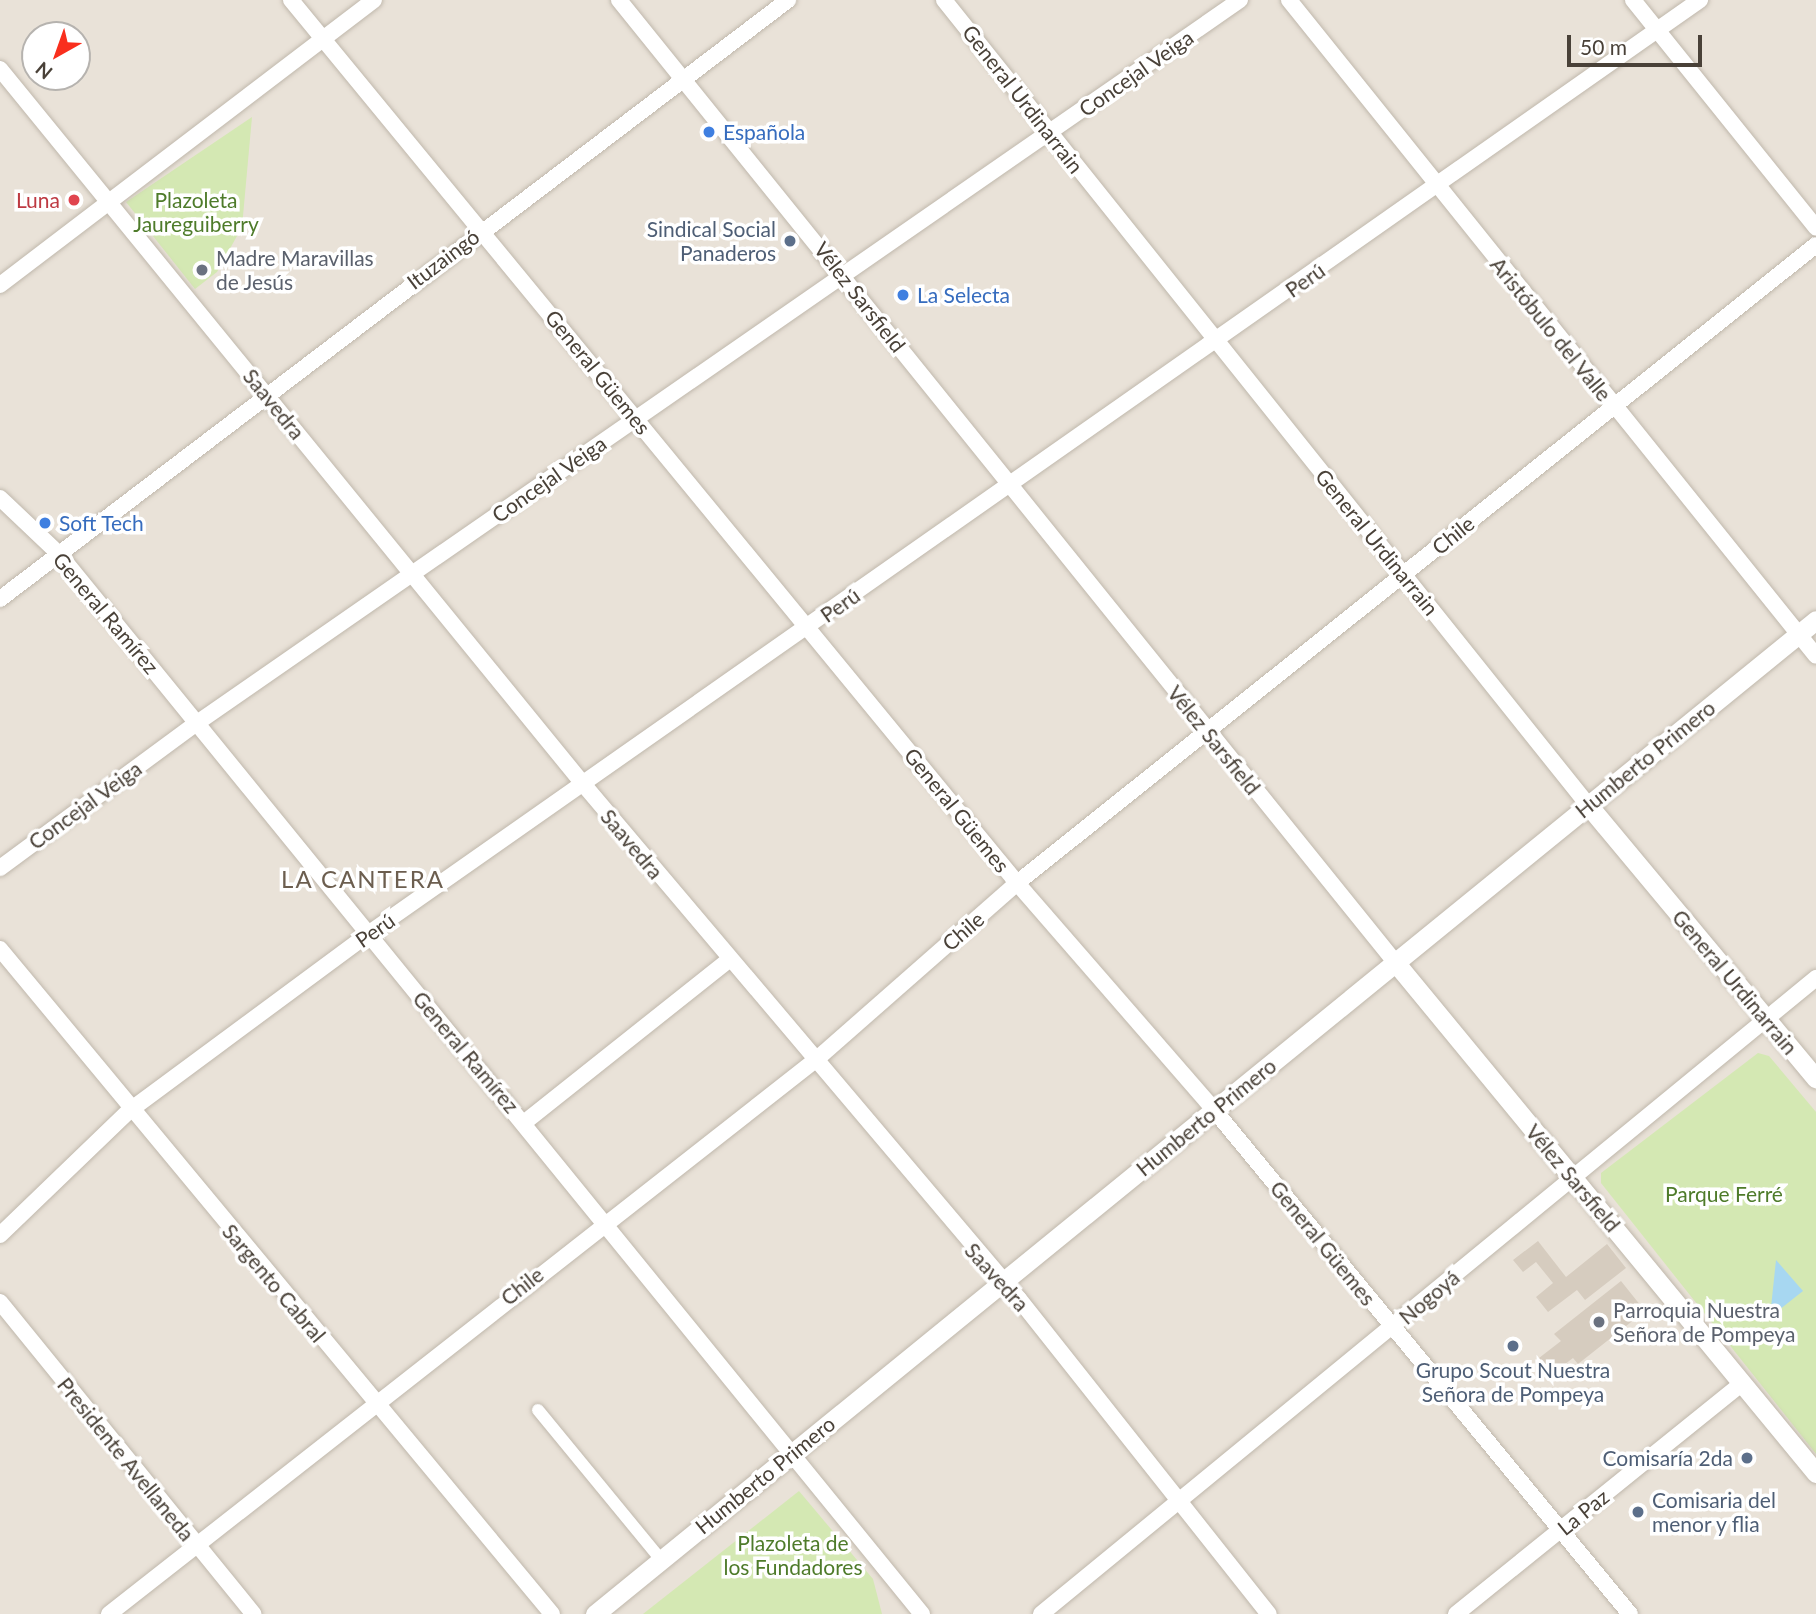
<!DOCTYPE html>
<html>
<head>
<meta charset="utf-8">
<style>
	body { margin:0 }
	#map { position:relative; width:1816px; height:1614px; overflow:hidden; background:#f5f1ea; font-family:Lato,sans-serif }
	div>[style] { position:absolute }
	.residential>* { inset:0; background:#e9e2d8 }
	.green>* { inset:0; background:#d4e8b3 }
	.water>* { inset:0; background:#a7d7f1 }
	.building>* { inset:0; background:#d6ccbf }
	.roads { filter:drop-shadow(0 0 2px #c0b8ac) drop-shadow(0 0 2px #c0b8ac) }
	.pedestrian>* { height:12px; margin:-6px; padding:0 6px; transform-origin:6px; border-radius:6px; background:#fff }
	.minor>* { height:16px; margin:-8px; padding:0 8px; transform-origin:8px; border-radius:8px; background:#fff }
	.tertiary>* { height:19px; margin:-9.5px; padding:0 9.5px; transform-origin:9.5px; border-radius:9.5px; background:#fff }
	.dots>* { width:19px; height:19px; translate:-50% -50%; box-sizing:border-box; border:4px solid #fff; border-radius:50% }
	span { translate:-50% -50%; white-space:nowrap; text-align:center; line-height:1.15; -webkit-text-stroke:7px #fff; paint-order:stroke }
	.street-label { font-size:21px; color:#494138 }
	.shop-label { font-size:21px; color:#366cbe }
	.left { translate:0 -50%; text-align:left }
	.health-label { font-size:21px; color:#be3a42 }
	.right { translate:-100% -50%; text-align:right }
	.park-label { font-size:21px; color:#4e7b2a }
	.service-label { font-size:21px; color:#4e5e75 }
	.worship-label { font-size:21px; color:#5b616d }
	.quarter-label { font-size:24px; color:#6c5e4f; letter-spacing:2px }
	.north { position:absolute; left:21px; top:21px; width:70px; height:70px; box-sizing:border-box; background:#fff; border:2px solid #b6b3af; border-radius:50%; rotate:220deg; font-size:19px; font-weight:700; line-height:28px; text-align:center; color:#494138 }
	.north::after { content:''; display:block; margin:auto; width:24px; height:32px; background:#f92f1d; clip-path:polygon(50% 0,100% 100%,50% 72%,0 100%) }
	.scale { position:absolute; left:1567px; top:35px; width:135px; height:32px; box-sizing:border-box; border:4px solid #494138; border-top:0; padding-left:9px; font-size:21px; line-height:24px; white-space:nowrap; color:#494138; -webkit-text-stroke:5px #fff; paint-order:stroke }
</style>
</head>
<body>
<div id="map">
	<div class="residential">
		<i style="clip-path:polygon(evenodd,0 0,1816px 0,1816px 1614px,0 1614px,0 0,35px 35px,77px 35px,77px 77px,35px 77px,35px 35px)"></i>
	</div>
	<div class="green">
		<i style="clip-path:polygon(252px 117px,242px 227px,217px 272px,195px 289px,126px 202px)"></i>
		<i style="clip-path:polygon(1758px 1053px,1769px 1056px,1816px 1112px,1816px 1454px,1601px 1183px,1601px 1173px)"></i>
		<i style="clip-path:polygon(799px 1491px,873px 1579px,882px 1614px,643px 1614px)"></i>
	</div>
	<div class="water">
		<i style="clip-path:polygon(1776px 1260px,1803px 1291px,1770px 1317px)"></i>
	</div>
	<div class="building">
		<i style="clip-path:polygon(1538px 1241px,1566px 1277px,1607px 1244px,1626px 1268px,1585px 1300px,1577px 1290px,1548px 1312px,1536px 1297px,1553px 1283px,1536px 1262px,1523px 1272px,1513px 1260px)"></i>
		<i style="clip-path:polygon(1621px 1281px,1645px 1311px,1578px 1364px,1573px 1358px,1552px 1374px,1539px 1358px,1561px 1341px,1554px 1334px)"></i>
	</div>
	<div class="roads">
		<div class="pedestrian">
			<i style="left:538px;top:1410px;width:194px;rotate:50.6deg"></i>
		</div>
		<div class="minor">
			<i style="left:291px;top:0;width:1143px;rotate:50.57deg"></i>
			<i style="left:1017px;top:883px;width:302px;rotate:49deg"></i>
			<i style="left:1215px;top:1111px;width:652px;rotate:50.48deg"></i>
			<i style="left:619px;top:0;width:1236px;rotate:51.11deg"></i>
			<i style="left:944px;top:0;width:1031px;rotate:51.34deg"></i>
			<i style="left:1289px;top:0;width:841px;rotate:51.22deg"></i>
			<i style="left:1633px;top:0;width:292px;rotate:51.2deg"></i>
			<i style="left:0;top:69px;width:924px;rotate:50.8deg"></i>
			<i style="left:584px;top:785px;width:673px;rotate:49.76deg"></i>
			<i style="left:1019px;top:1299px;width:402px;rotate:51.6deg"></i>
			<i style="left:0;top:285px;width:470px;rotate:-37.3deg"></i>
			<i style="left:0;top:498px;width:81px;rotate:43.5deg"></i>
			<i style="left:59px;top:554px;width:1367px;rotate:50.85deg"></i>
			<i style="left:0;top:599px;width:990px;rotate:-37.24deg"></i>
			<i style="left:0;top:868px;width:245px;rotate:-36.4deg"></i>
			<i style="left:197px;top:723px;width:1269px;rotate:-34.73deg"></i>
			<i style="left:0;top:949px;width:864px;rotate:50.3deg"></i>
			<i style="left:525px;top:1122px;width:260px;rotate:-38.5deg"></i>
			<i style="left:0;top:1235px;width:179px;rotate:-43.9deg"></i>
			<i style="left:129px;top:1111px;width:297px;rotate:-36.5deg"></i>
			<i style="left:368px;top:934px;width:1627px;rotate:-35.04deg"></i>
			<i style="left:0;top:1302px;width:402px;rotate:50.9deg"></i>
			<i style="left:109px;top:1614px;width:901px;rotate:-38.1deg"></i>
			<i style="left:818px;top:1058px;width:265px;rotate:-41.3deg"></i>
			<i style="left:1017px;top:883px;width:1022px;rotate:-38.61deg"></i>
			<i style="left:1041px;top:1614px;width:1003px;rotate:-39.37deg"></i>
			<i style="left:1456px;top:1614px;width:368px;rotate:-38.9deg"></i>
		</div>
		<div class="tertiary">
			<i style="left:1588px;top:805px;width:356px;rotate:50.2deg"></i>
			<i style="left:1395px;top:962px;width:662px;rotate:50.52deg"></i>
			<i style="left:595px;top:1614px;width:1574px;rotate:-39.15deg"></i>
		</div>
	</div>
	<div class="dots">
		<i style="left:709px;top:132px;background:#3f7fe0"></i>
		<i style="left:74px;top:200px;background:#e0444e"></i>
		<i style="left:790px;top:241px;background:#5c6f8a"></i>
		<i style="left:202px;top:270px;background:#6b7280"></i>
		<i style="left:903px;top:295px;background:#3f7fe0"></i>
		<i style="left:45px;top:523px;background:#3f7fe0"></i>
		<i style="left:1599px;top:1322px;background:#6b7280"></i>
		<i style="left:1513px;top:1346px;background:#5c6f8a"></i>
		<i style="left:1747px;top:1458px;background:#5c6f8a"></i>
		<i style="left:1638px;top:1512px;background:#5c6f8a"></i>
	</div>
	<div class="street-label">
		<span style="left:1136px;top:73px;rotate:-35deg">Concejal Veiga</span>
		<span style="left:1023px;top:99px;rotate:52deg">General Urdinarrain</span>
		<span style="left:443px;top:259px;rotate:-37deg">Ituzaingó</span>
		<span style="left:1305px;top:280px;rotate:-35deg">Perú</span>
		<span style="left:860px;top:297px;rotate:52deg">Vélez Sarsfield</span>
		<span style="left:1551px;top:329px;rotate:51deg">Aristóbulo del Valle</span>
		<span style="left:598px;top:372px;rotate:51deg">General Güemes</span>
		<span style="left:274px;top:404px;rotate:51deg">Saavedra</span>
		<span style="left:549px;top:479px;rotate:-35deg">Concejal Veiga</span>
		<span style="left:1453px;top:535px;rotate:-39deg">Chile</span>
		<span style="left:1377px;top:542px;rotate:51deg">General Urdinarrain</span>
		<span style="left:840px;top:605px;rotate:-35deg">Perú</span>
		<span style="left:106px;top:613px;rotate:50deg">General Ramírez</span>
		<span style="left:1214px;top:740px;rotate:51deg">Vélez Sarsfield</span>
		<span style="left:1645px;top:759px;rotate:-39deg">Humberto Primero</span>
		<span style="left:85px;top:805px;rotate:-36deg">Concejal Veiga</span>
		<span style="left:957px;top:810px;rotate:51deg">General Güemes</span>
		<span style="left:632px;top:844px;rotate:50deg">Saavedra</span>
		<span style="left:375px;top:930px;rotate:-35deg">Perú</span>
		<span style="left:963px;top:931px;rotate:-41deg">Chile</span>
		<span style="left:1735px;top:982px;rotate:50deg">General Urdinarrain</span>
		<span style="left:466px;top:1052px;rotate:50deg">General Ramírez</span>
		<span style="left:1206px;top:1117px;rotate:-39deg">Humberto Primero</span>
		<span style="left:1573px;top:1178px;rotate:50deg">Vélez Sarsfield</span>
		<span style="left:1323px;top:1243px;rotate:51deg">General Güemes</span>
		<span style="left:997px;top:1277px;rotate:48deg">Saavedra</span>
		<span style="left:274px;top:1283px;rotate:50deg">Sargento Cabral</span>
		<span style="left:522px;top:1286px;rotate:-38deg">Chile</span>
		<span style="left:1429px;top:1297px;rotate:-40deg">Nogoyá</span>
		<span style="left:126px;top:1459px;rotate:51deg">Presidente Avellaneda</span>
		<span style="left:765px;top:1475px;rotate:-39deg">Humberto Primero</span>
		<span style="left:1583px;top:1512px;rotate:-39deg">La Paz</span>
	</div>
	<div class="shop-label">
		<span class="left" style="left:723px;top:132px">Española</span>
		<span class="left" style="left:917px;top:295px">La Selecta</span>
		<span class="left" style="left:59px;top:523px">Soft Tech</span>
	</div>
	<div class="health-label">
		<span class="right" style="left:60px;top:200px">Luna</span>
	</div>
	<div class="park-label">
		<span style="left:196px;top:212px">Plazoleta<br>Jaureguiberry</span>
		<span style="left:1724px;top:1194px">Parque Ferré</span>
		<span style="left:793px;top:1555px">Plazoleta de<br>los Fundadores</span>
	</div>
	<div class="service-label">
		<span class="right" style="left:776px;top:241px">Sindical Social<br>Panaderos</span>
		<span style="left:1513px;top:1382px">Grupo Scout Nuestra<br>Señora de Pompeya</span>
		<span class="right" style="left:1733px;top:1458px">Comisaría 2da</span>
		<span class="left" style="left:1652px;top:1512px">Comisaria del<br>menor y flia</span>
	</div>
	<div class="worship-label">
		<span class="left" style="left:216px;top:270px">Madre Maravillas<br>de Jesús</span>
		<span class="left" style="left:1613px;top:1322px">Parroquia Nuestra<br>Señora de Pompeya</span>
	</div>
	<div class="quarter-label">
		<span style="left:363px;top:879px">LA CANTERA</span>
	</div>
	<div class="north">N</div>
	<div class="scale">50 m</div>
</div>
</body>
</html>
